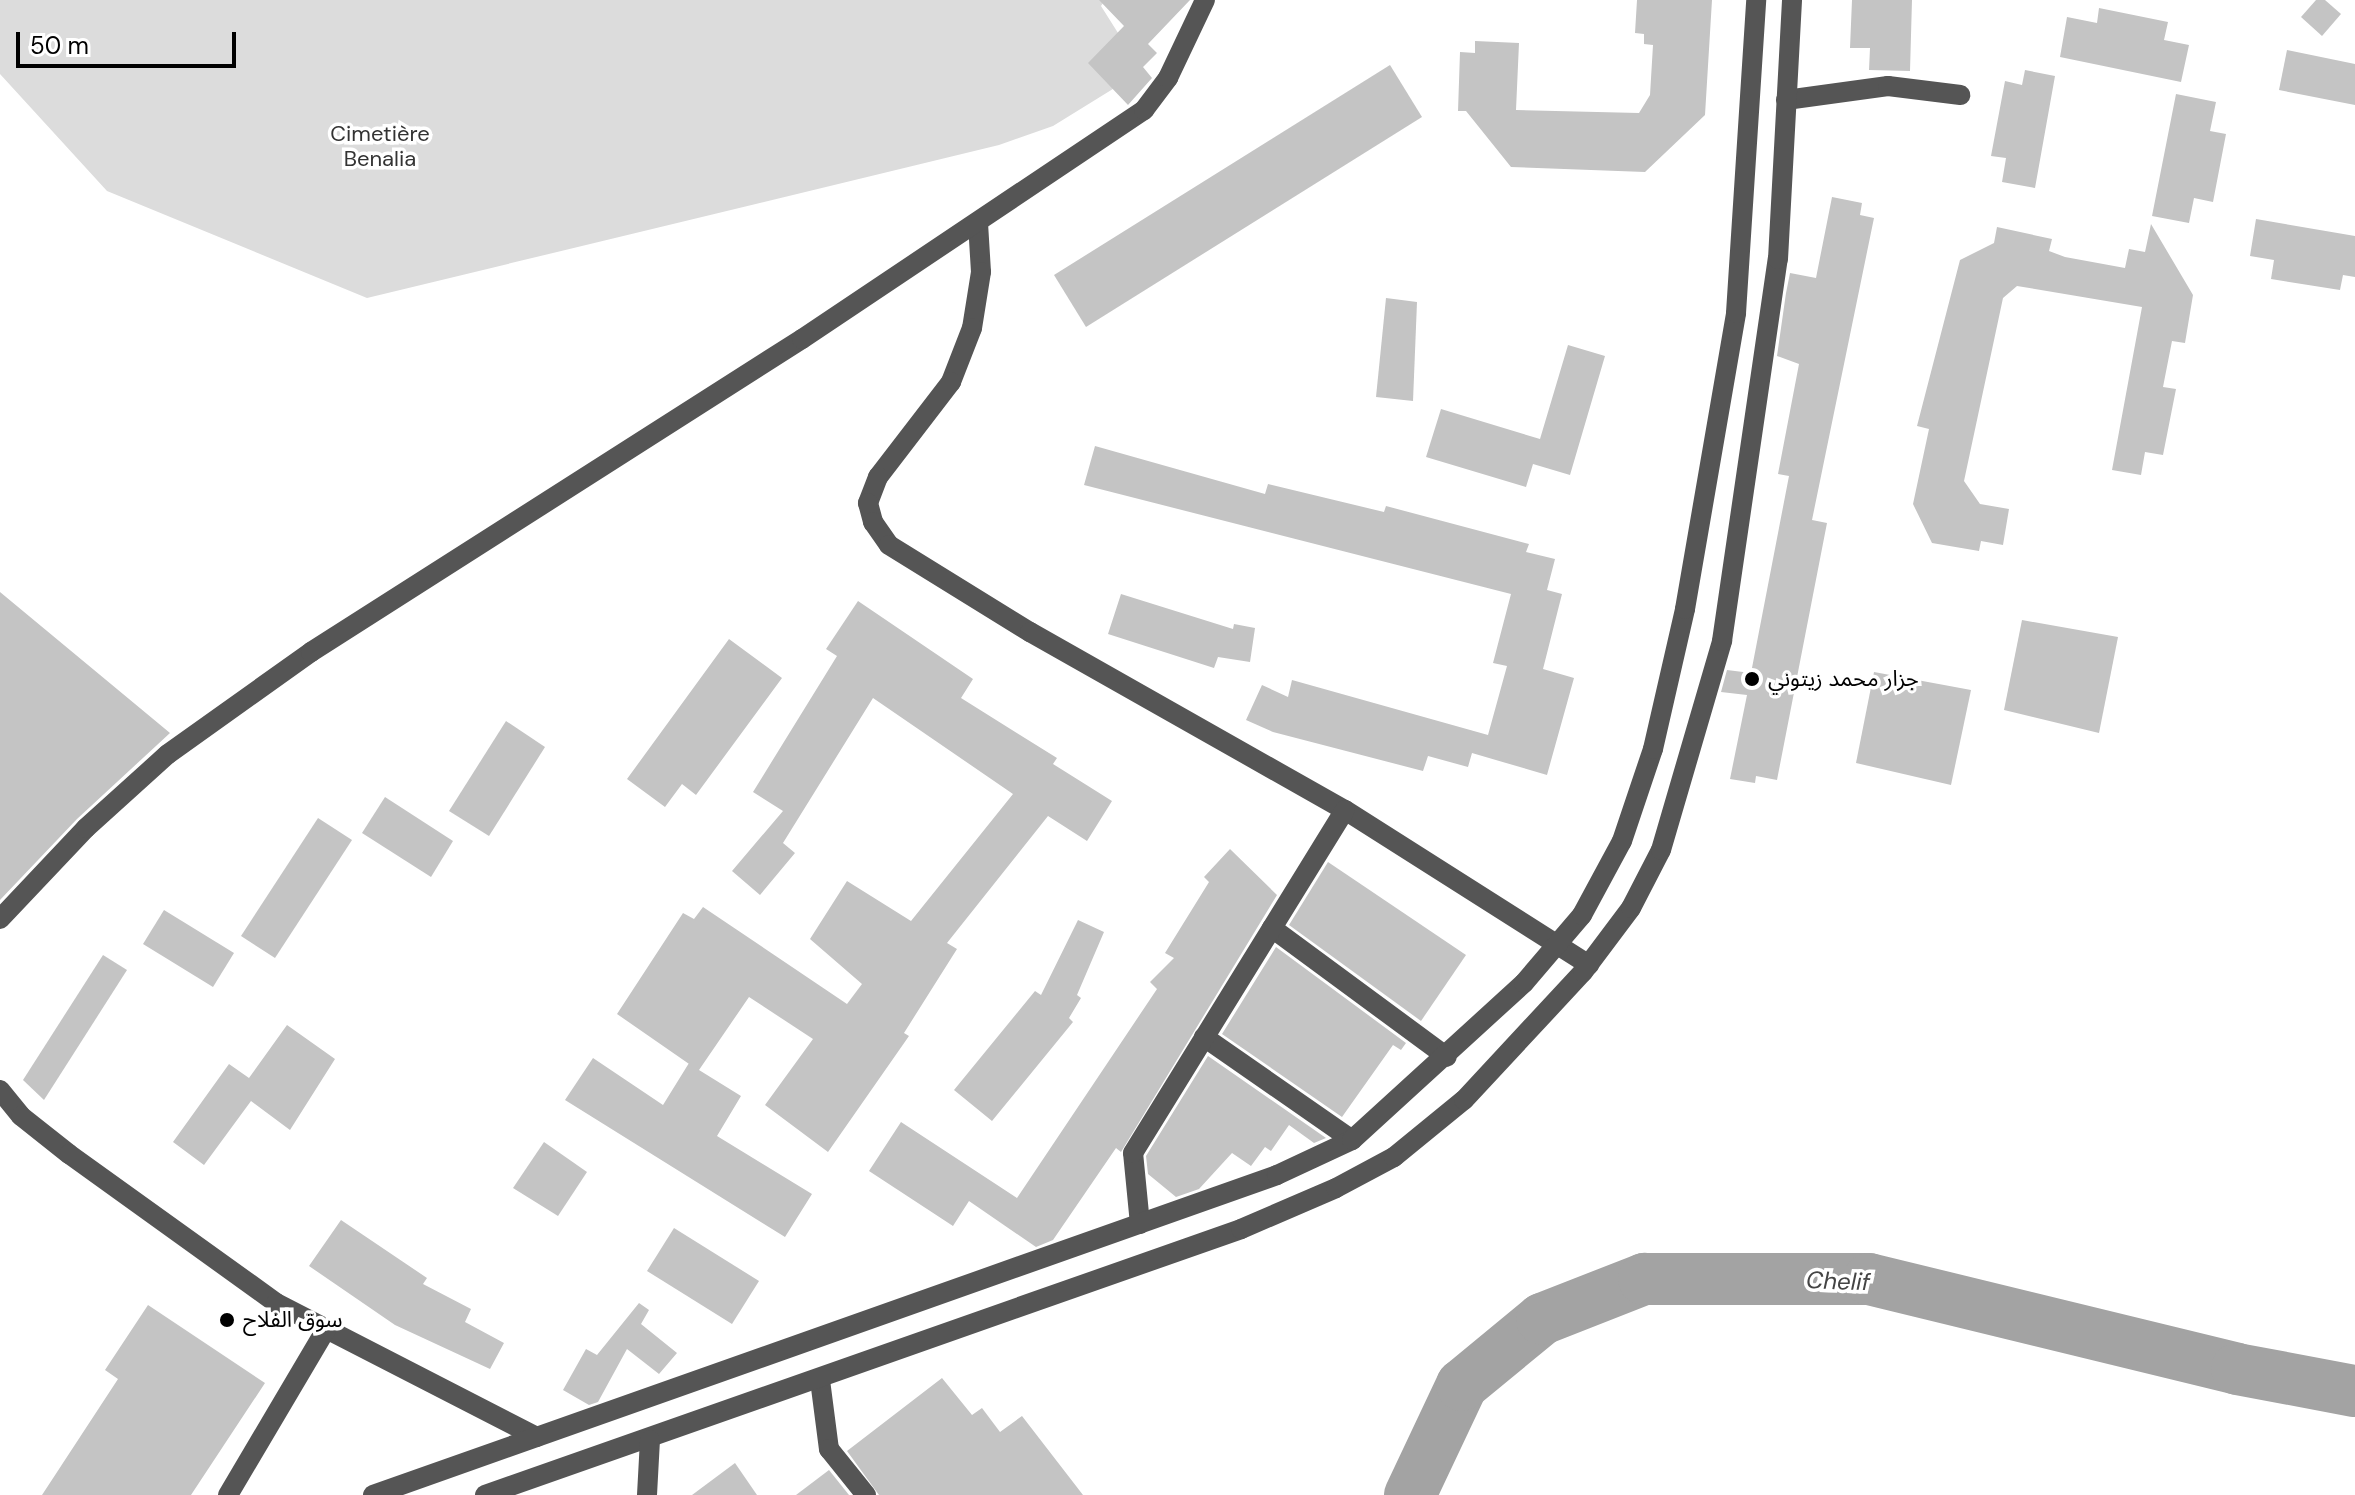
<!DOCTYPE html>
<html>
<head>
<meta charset="utf-8">
<style>
	body { margin:0 }
	#map { position:relative; width:2355px; height:1495px; overflow:hidden; background:#fff; font-family:"DM Sans","Noto Sans Arabic",sans-serif }
	div>[style] { position:absolute }
	.green>* { inset:0; background:#dcdcdc }
	.river>* { height:52px; margin:-26px; padding:0 26px; transform-origin:26px; border-radius:26px; background:#a3a3a3 }
	.building>* { inset:0; background:#c4c4c4 }
	.minor>* { height:20px; margin:-10px; padding:0 10px; transform-origin:10px; border-radius:10px; background:#555 }
	.dots>* { width:22px; height:22px; translate:-50% -50%; box-sizing:border-box; border:4px solid #fff; border-radius:50% }
	span { translate:-50% -50%; white-space:nowrap; text-align:center; line-height:1.15; -webkit-text-stroke:7px #fff; paint-order:stroke }
	.park-label { font-size:22px; color:#333 }
	.poi-label { font-size:22px; color:#000 }
	.left { translate:0 -50%; text-align:left }
	.water-label { font-size:24px; color:#444; font-style:italic }
	.scale { position:absolute; left:16px; top:32px; width:220px; height:36px; box-sizing:border-box; border:4px solid #000; border-top:0; padding-left:10px; font-size:24px; line-height:28px; white-space:nowrap; color:#000; -webkit-text-stroke:6px #fff; paint-order:stroke }
</style>
</head>
<body>
<div id="map">
	<div class="green">
		<i style="clip-path:polygon(0 0,1105px 0,1101px 6px,1142px 71px,1053px 126px,999px 145px,367px 298px,107px 191px,0 74px)"></i>
	</div>
	<div class="river">
		<i style="left:1410px;top:1495px;width:122px;rotate:-64.7deg"></i>
		<i style="left:1462px;top:1385px;width:104px;rotate:-39.5deg"></i>
		<i style="left:1542px;top:1319px;width:110px;rotate:-21.4deg"></i>
		<i style="left:1644px;top:1279px;width:225px"></i>
		<i style="left:1869px;top:1279px;width:379px;rotate:13.7deg"></i>
		<i style="left:2237px;top:1369px;width:120px;rotate:10.6deg"></i>
	</div>
	<div class="building">
		<i style="clip-path:polygon(1099px 0,1190px 0,1148px 44px,1157px 53px,1143px 67px,1152px 78px,1128px 105px,1088px 63px,1124px 26px)"></i>
		<i style="clip-path:polygon(1637px 0,1712px 0,1705px 115px,1645px 172px,1511px 167px,1466px 111px,1458px 111px,1460px 52px,1475px 53px,1475px 41px,1519px 43px,1516px 110px,1639px 113px,1650px 95px,1653px 45px,1644px 44px,1644px 34px,1635px 33px)"></i>
		<i style="clip-path:polygon(1852px 0,1912px 0,1910px 71px,1869px 70px,1870px 48px,1850px 48px)"></i>
		<i style="clip-path:polygon(2316px 0,2325px 0,2341px 14px,2322px 36px,2301px 17px)"></i>
		<i style="clip-path:polygon(2099px 8px,2168px 22px,2164px 40px,2189px 45px,2181px 82px,2060px 57px,2067px 17px,2097px 23px)"></i>
		<i style="clip-path:polygon(2287px 50px,2355px 64px,2355px 105px,2279px 90px)"></i>
		<i style="clip-path:polygon(1390px 65px,1422px 117px,1086px 327px,1054px 275px)"></i>
		<i style="clip-path:polygon(2025px 70px,2055px 76px,2035px 188px,2002px 182px,2006px 158px,1991px 156px,2005px 81px,2022px 85px)"></i>
		<i style="clip-path:polygon(2176px 94px,2216px 102px,2210px 131px,2226px 134px,2213px 202px,2194px 198px,2189px 223px,2152px 216px)"></i>
		<i style="clip-path:polygon(1832px 197px,1862px 203px,1860px 215px,1874px 218px,1812px 520px,1827px 523px,1777px 780px,1756px 776px,1755px 783px,1730px 779px,1747px 695px,1721px 692px,1727px 670px,1751px 673px,1789px 476px,1778px 474px,1799px 364px,1777px 356px,1786px 293px,1790px 273px,1816px 278px)"></i>
		<i style="clip-path:polygon(2256px 219px,2355px 236px,2355px 277px,2343px 275px,2340px 290px,2271px 279px,2274px 260px,2250px 256px)"></i>
		<i style="clip-path:polygon(2151px 224px,2193px 295px,2185px 343px,2172px 341px,2163px 387px,2176px 389px,2163px 455px,2145px 452px,2141px 475px,2112px 470px,2142px 307px,2017px 286px,2003px 298px,1964px 481px,1980px 504px,2009px 509px,2003px 545px,1981px 541px,1979px 551px,1932px 543px,1913px 504px,1929px 429px,1917px 426px,1960px 260px,1994px 243px,1997px 227px,2052px 239px,2049px 251px,2065px 257px,2125px 268px,2129px 249px,2145px 252px)"></i>
		<i style="clip-path:polygon(1386px 298px,1417px 302px,1413px 401px,1376px 397px)"></i>
		<i style="clip-path:polygon(1568px 345px,1605px 356px,1570px 475px,1533px 464px,1526px 487px,1426px 457px,1441px 409px,1540px 439px)"></i>
		<i style="clip-path:polygon(1095px 446px,1265px 494px,1268px 484px,1384px 512px,1386px 506px,1529px 544px,1526px 552px,1555px 559px,1547px 590px,1562px 594px,1543px 669px,1574px 678px,1547px 775px,1472px 753px,1468px 767px,1428px 756px,1423px 771px,1273px 732px,1246px 720px,1262px 685px,1288px 697px,1292px 680px,1488px 735px,1507px 666px,1493px 663px,1511px 594px,1084px 485px)"></i>
		<i style="clip-path:polygon(0 592px,170px 733px,77px 819px,0 900px)"></i>
		<i style="clip-path:polygon(1121px 594px,1233px 629px,1234px 624px,1255px 628px,1250px 662px,1218px 657px,1214px 668px,1108px 634px)"></i>
		<i style="clip-path:polygon(858px 601px,973px 679px,961px 698px,1057px 758px,1053px 764px,1112px 801px,1087px 841px,1048px 816px,947px 943px,957px 949px,904px 1033px,909px 1036px,828px 1152px,765px 1105px,813px 1039px,749px 997px,699px 1070px,741px 1096px,717px 1136px,812px 1194px,785px 1237px,565px 1100px,593px 1058px,663px 1105px,689px 1063px,692px 1066px,617px 1014px,683px 913px,694px 919px,703px 907px,847px 1004px,862px 984px,810px 939px,847px 881px,911px 921px,1013px 794px,873px 698px,783px 843px,795px 853px,760px 895px,732px 871px,783px 811px,753px 792px,837px 656px,826px 649px)"></i>
		<i style="clip-path:polygon(2022px 620px,2118px 637px,2099px 733px,2004px 710px)"></i>
		<i style="clip-path:polygon(729px 639px,782px 678px,696px 795px,682px 784px,665px 807px,627px 779px)"></i>
		<i style="clip-path:polygon(1874px 672px,1971px 690px,1951px 785px,1856px 763px)"></i>
		<i style="clip-path:polygon(506px 721px,545px 747px,489px 836px,449px 811px)"></i>
		<i style="clip-path:polygon(385px 797px,453px 841px,431px 877px,362px 833px)"></i>
		<i style="clip-path:polygon(318px 818px,352px 840px,275px 958px,241px 936px)"></i>
		<i style="clip-path:polygon(1230px 849px,1277px 895px,1121px 1152px,1116px 1148px,1053px 1240px,1036px 1247px,969px 1201px,953px 1226px,869px 1171px,901px 1122px,1017px 1198px,1157px 989px,1150px 982px,1174px 958px,1165px 953px,1209px 882px,1204px 877px)"></i>
		<i style="clip-path:polygon(1328px 862px,1466px 955px,1421px 1021px,1289px 925px)"></i>
		<i style="clip-path:polygon(164px 910px,234px 953px,213px 987px,143px 944px)"></i>
		<i style="clip-path:polygon(1078px 920px,1104px 932px,1077px 995px,1081px 998px,1069px 1018px,1073px 1022px,992px 1121px,954px 1090px,1035px 991px,1041px 995px)"></i>
		<i style="clip-path:polygon(1276px 947px,1406px 1043px,1401px 1050px,1393px 1045px,1342px 1117px,1222px 1034px)"></i>
		<i style="clip-path:polygon(103px 955px,127px 970px,44px 1100px,23px 1080px)"></i>
		<i style="clip-path:polygon(287px 1025px,335px 1059px,290px 1130px,251px 1101px,204px 1165px,173px 1142px,229px 1064px,249px 1078px)"></i>
		<i style="clip-path:polygon(1208px 1056px,1326px 1138px,1314px 1143px,1289px 1125px,1271px 1151px,1265px 1147px,1251px 1166px,1232px 1153px,1199px 1189px,1176px 1197px,1148px 1174px,1146px 1156px)"></i>
		<i style="clip-path:polygon(544px 1142px,587px 1172px,558px 1216px,513px 1188px)"></i>
		<i style="clip-path:polygon(341px 1220px,427px 1278px,423px 1284px,471px 1309px,465px 1322px,504px 1343px,490px 1369px,395px 1325px,309px 1266px)"></i>
		<i style="clip-path:polygon(674px 1228px,759px 1281px,732px 1324px,647px 1271px)"></i>
		<i style="clip-path:polygon(639px 1303px,649px 1310px,641px 1324px,677px 1353px,659px 1374px,627px 1349px,598px 1402px,589px 1405px,563px 1390px,586px 1349px,597px 1355px)"></i>
		<i style="clip-path:polygon(148px 1305px,265px 1383px,191px 1495px,42px 1495px,118px 1379px,105px 1370px)"></i>
		<i style="clip-path:polygon(942px 1378px,972px 1415px,982px 1408px,1000px 1432px,1022px 1416px,1083px 1495px,879px 1495px,847px 1451px)"></i>
		<i style="clip-path:polygon(735px 1463px,757px 1495px,692px 1495px)"></i>
		<i style="clip-path:polygon(829px 1470px,849px 1495px,796px 1495px)"></i>
	</div>
	<div class="minor">
		<i style="left:1786px;top:100px;width:103px;rotate:-7.8deg"></i>
		<i style="left:1888px;top:86px;width:73px;rotate:7.1deg"></i>
		<i style="left:978px;top:223px;width:49px;rotate:86.5deg"></i>
		<i style="left:981px;top:272px;width:57px;rotate:99.1deg"></i>
		<i style="left:972px;top:328px;width:58px;rotate:111.3deg"></i>
		<i style="left:951px;top:382px;width:120px;rotate:127.5deg"></i>
		<i style="left:878px;top:477px;width:28px;rotate:111deg"></i>
		<i style="left:868px;top:503px;width:20px;rotate:75deg"></i>
		<i style="left:873px;top:522px;width:28px;rotate:55deg"></i>
		<i style="left:889px;top:545px;width:166px;rotate:31.7deg"></i>
		<i style="left:1030px;top:632px;width:362px;rotate:29.5deg"></i>
		<i style="left:1345px;top:810px;width:289px;rotate:32.4deg"></i>
		<i style="left:0;top:919px;width:125px;rotate:-46.6deg"></i>
		<i style="left:86px;top:828px;width:110px;rotate:-42.1deg"></i>
		<i style="left:168px;top:754px;width:176px;rotate:-35.5deg"></i>
		<i style="left:311px;top:652px;width:582px;rotate:-32.52deg"></i>
		<i style="left:802px;top:339px;width:412px;rotate:-33.8deg"></i>
		<i style="left:1144px;top:110px;width:40px;rotate:-53deg"></i>
		<i style="left:1168px;top:78px;width:86px;rotate:-64.6deg"></i>
		<i style="left:1272px;top:928px;width:217px;rotate:36.4deg"></i>
		<i style="left:1204px;top:1037px;width:180px;rotate:34.8deg"></i>
		<i style="left:0;top:1090px;width:33px;rotate:51deg"></i>
		<i style="left:21px;top:1116px;width:61px;rotate:38.4deg"></i>
		<i style="left:69px;top:1154px;width:255px;rotate:35.7deg"></i>
		<i style="left:276px;top:1303px;width:293px;rotate:27.2deg"></i>
		<i style="left:1140px;top:1224px;width:71px;rotate:-95.6deg"></i>
		<i style="left:1133px;top:1153px;width:403px;rotate:-58.3deg"></i>
		<i style="left:820px;top:1380px;width:70px;rotate:82.6deg"></i>
		<i style="left:829px;top:1449px;width:59px;rotate:51.2deg"></i>
		<i style="left:228px;top:1495px;width:193px;rotate:-59.4deg"></i>
		<i style="left:373px;top:1495px;width:959px;rotate:-19.49deg"></i>
		<i style="left:1277px;top:1175px;width:83px;rotate:-25deg"></i>
		<i style="left:1352px;top:1140px;width:233px;rotate:-42.4deg"></i>
		<i style="left:1524px;top:983px;width:89px;rotate:-49.5deg"></i>
		<i style="left:1582px;top:915px;width:84px;rotate:-61.6deg"></i>
		<i style="left:1622px;top:841px;width:97px;rotate:-71.4deg"></i>
		<i style="left:1653px;top:749px;width:144px;rotate:-77.1deg"></i>
		<i style="left:1685px;top:609px;width:300px;rotate:-80.2deg"></i>
		<i style="left:1736px;top:313px;width:314px;rotate:-86.3deg"></i>
		<i style="left:485px;top:1495px;width:801px;rotate:-19.38deg"></i>
		<i style="left:1241px;top:1229px;width:103px;rotate:-23.3deg"></i>
		<i style="left:1336px;top:1188px;width:66px;rotate:-28.1deg"></i>
		<i style="left:1394px;top:1157px;width:90px;rotate:-39.2deg"></i>
		<i style="left:1464px;top:1100px;width:175px;rotate:-47.1deg"></i>
		<i style="left:1583px;top:972px;width:80px;rotate:-53.1deg"></i>
		<i style="left:1631px;top:908px;width:65px;rotate:-62.7deg"></i>
		<i style="left:1661px;top:850px;width:218px;rotate:-73.7deg"></i>
		<i style="left:1722px;top:641px;width:386px;rotate:-81.7deg"></i>
		<i style="left:1778px;top:259px;width:259px;rotate:-86.9deg"></i>
		<i style="left:647px;top:1495px;width:55px;rotate:-86.9deg"></i>
	</div>
	<div class="dots">
		<i style="left:1752px;top:679px;background:#000"></i>
		<i style="left:227px;top:1320px;background:#000"></i>
	</div>
	<div class="park-label">
		<span style="left:380px;top:146px">Cimetière<br>Benalia</span>
	</div>
	<div class="poi-label">
		<span class="left" style="left:1768px;top:679px">جزار محمد زيتوني</span>
		<span class="left" style="left:243px;top:1320px">سوق الفلاح</span>
	</div>
	<div class="water-label">
		<span style="left:1838px;top:1281px;rotate:2deg">Chelif</span>
	</div>
	<div class="scale">50 m</div>
</div>
</body>
</html>
